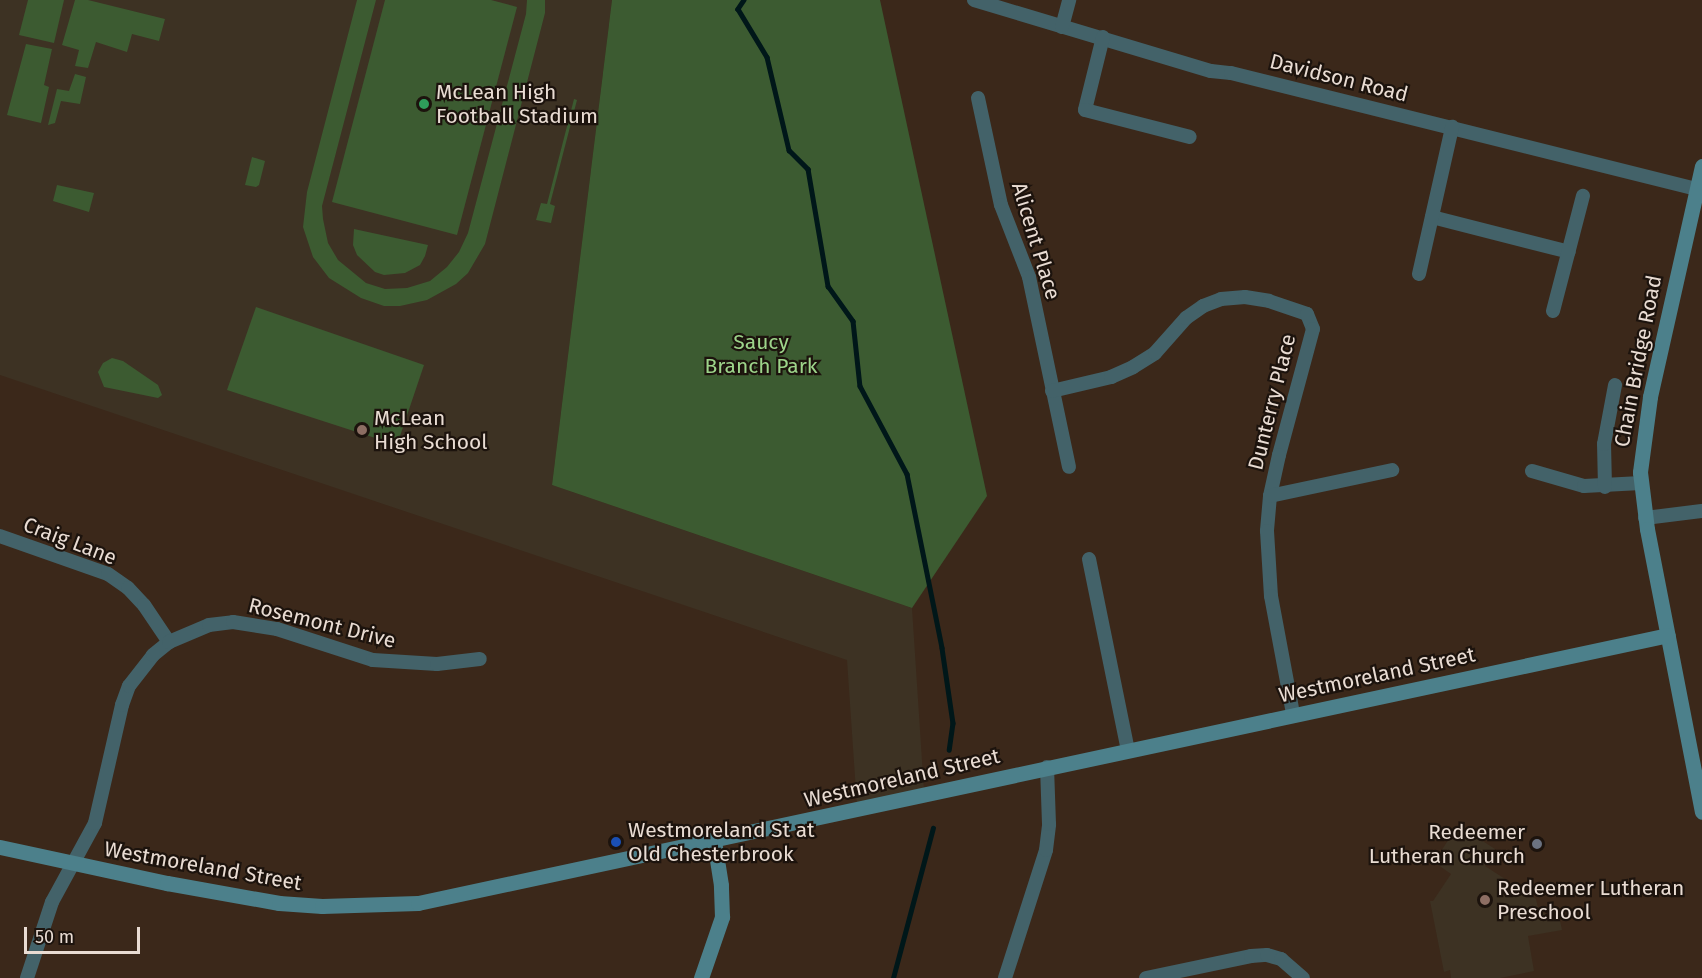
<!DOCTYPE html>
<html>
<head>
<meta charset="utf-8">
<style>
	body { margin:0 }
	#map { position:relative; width:1702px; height:978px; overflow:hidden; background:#3b281a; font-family:"Fira Sans",sans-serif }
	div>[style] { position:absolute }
	.education>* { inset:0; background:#3d3223 }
	.green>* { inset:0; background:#3c5b31 }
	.stream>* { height:4.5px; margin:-2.25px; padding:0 2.25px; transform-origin:2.25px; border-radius:2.25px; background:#001719 }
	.street>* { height:14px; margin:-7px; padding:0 7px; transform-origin:7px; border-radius:7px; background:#436269 }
	.secondary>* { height:15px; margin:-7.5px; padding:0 7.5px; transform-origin:7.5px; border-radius:7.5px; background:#4c808b }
	.dots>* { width:16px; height:16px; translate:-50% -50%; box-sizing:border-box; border:3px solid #1c130d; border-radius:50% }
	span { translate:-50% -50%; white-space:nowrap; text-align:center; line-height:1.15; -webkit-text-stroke:4.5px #1c130d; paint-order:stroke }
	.street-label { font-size:21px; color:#e9dcd3 }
	.poi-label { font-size:21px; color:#e9dcd3 }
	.left { translate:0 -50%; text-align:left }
	.right { translate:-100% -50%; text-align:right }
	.park-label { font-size:21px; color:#9dd48a }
	.scale { position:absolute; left:24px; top:927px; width:116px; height:27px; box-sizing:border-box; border:3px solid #e9dcd3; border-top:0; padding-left:8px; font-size:18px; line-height:21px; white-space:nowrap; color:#e9dcd3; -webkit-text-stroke:4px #1c130d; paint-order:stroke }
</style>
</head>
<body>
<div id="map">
	<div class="education">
		<i style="clip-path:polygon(0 0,612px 0,552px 485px,912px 608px,924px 791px,857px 806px,847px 660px,0 375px)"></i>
		<i style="clip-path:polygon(1458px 825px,1495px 849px,1485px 866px,1536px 899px,1538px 908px,1551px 918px,1559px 916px,1562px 930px,1528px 936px,1534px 971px,1500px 978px,1451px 978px,1450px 970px,1444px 972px,1430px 901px,1433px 901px,1451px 874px,1434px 862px)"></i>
	</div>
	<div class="green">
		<i style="clip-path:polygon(28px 0,64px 0,54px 43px,19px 35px)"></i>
		<i style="clip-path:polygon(75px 0,88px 0,165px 19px,159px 41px,132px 34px,127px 52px,96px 42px,88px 68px,75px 66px,79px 50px,62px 45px)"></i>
		<i style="clip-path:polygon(357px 0,376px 0,322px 206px,323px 219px,328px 243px,338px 260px,366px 283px,385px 289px,407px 288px,430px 281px,447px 267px,459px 252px,468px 233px,526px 14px,527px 0,545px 0,545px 13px,485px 244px,468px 273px,456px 284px,427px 300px,400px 306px,384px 306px,361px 298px,329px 278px,313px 257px,303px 227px,307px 192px)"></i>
		<i style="clip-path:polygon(385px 0,491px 0,517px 7px,457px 235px,332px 202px)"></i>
		<i style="clip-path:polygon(612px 0,880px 0,987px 496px,912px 608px,552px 485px)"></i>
		<i style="clip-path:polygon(26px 44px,52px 49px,44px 85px,49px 87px,41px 123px,7px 115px)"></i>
		<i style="clip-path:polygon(75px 74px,86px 77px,80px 104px,61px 101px,55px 123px,48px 125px,57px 89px,69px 91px)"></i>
		<i style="clip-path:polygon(574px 99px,577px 100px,550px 204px,555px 206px,551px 223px,536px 220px,541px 203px,547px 204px)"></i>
		<i style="clip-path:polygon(252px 157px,265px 161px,259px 185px,256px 187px,245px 185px)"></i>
		<i style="clip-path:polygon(57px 185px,94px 193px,89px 212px,53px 201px)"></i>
		<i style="clip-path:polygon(354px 229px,428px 245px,425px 256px,420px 265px,405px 273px,384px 275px,375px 272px,357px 255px,353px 245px)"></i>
		<i style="clip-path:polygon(256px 307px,424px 365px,397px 445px,227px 390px)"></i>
		<i style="clip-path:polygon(112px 358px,123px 361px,158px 385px,162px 395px,158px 398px,104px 387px,98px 372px,103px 363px)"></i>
	</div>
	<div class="stream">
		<i style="left:744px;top:0;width:11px;rotate:124deg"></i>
		<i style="left:738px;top:9px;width:56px;rotate:58.9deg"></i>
		<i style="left:767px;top:57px;width:96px;rotate:76.7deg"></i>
		<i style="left:789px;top:150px;width:27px;rotate:45deg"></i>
		<i style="left:808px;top:169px;width:119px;rotate:80.3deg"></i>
		<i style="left:828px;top:286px;width:43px;rotate:54.5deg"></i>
		<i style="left:853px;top:321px;width:65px;rotate:83.9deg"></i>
		<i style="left:860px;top:386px;width:100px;rotate:61.9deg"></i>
		<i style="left:907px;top:474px;width:177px;rotate:78.6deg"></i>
		<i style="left:942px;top:648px;width:76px;rotate:81.7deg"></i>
		<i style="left:953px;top:723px;width:27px;rotate:98deg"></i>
		<i style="left:893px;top:978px;width:155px;rotate:-75.1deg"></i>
	</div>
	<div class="street">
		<i style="left:974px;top:0;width:247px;rotate:16.7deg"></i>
		<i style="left:1211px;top:71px;width:20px;rotate:6deg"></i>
		<i style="left:1231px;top:73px;width:485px;rotate:14deg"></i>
		<i style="left:1062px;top:27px;width:28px;rotate:-75deg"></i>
		<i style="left:1103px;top:37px;width:75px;rotate:103.9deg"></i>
		<i style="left:1085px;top:110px;width:108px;rotate:14.4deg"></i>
		<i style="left:978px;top:98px;width:109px;rotate:77.9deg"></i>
		<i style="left:1001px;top:205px;width:77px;rotate:68.7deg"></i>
		<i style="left:1029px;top:277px;width:194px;rotate:78.1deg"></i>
		<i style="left:1432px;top:217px;width:141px;rotate:14.3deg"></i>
		<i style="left:1419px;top:274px;width:151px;rotate:-77.3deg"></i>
		<i style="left:1553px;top:311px;width:119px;rotate:-75.4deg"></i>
		<i style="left:1052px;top:391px;width:61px;rotate:-13.3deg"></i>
		<i style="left:1111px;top:377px;width:24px;rotate:-24deg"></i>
		<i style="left:1133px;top:367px;width:26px;rotate:-32deg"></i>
		<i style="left:1155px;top:353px;width:47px;rotate:-48.5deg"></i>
		<i style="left:1186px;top:318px;width:21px;rotate:-35deg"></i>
		<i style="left:1203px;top:306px;width:19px;rotate:-21deg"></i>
		<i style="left:1221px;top:299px;width:24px;rotate:-5deg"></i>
		<i style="left:1245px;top:297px;width:24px;rotate:9deg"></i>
		<i style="left:1269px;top:301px;width:40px;rotate:18.9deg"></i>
		<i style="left:1307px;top:314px;width:16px;rotate:68deg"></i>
		<i style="left:1313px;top:329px;width:131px;rotate:105.1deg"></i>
		<i style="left:1279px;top:455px;width:42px;rotate:102.4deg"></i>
		<i style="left:1270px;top:496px;width:35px;rotate:95deg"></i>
		<i style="left:1267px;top:531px;width:65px;rotate:86.5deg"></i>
		<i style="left:1271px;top:596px;width:120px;rotate:79.4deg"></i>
		<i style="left:1532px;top:471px;width:54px;rotate:16.1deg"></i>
		<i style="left:1584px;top:486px;width:57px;rotate:-3deg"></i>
		<i style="left:1605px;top:487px;width:43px;rotate:-91.3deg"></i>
		<i style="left:1604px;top:444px;width:60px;rotate:-79.4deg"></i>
		<i style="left:1270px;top:496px;width:125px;rotate:-12deg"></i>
		<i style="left:1645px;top:518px;width:57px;rotate:-7deg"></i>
		<i style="left:0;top:536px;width:114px;rotate:19.4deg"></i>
		<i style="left:108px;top:574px;width:24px;rotate:35deg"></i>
		<i style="left:128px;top:588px;width:23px;rotate:47deg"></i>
		<i style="left:144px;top:605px;width:45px;rotate:56deg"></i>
		<i style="left:1089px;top:559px;width:195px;rotate:78.5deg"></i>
		<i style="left:27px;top:978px;width:80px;rotate:-71.8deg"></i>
		<i style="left:52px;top:902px;width:90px;rotate:-61.4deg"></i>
		<i style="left:95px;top:823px;width:121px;rotate:-77.1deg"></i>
		<i style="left:122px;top:705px;width:20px;rotate:-70deg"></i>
		<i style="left:129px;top:686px;width:39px;rotate:-52deg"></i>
		<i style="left:153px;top:655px;width:21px;rotate:-39deg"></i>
		<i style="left:169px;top:642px;width:43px;rotate:-23deg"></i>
		<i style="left:209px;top:625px;width:24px;rotate:-7deg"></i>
		<i style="left:233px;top:622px;width:45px;rotate:9deg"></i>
		<i style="left:277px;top:629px;width:101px;rotate:17.9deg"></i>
		<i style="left:373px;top:660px;width:64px;rotate:3.6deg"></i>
		<i style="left:437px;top:664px;width:43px;rotate:-6.6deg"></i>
		<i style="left:1005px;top:978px;width:134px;rotate:-72.2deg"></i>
		<i style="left:1046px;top:850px;width:26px;rotate:-83deg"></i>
		<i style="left:1049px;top:824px;width:57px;rotate:-92deg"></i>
		<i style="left:1146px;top:978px;width:107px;rotate:-11.8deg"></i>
		<i style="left:1251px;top:956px;width:16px;rotate:-4deg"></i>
		<i style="left:1267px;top:955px;width:15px;rotate:16deg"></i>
		<i style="left:1281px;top:959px;width:29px;rotate:41deg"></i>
	</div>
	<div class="secondary">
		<i style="left:1702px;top:166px;width:237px;rotate:102.7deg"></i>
		<i style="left:1650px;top:397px;width:76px;rotate:97.6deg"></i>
		<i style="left:1640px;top:472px;width:57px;rotate:83deg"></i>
		<i style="left:1647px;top:529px;width:288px;rotate:79deg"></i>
		<i style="left:0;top:847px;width:171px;rotate:12.2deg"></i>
		<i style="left:167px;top:883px;width:114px;rotate:10.1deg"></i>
		<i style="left:279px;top:903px;width:43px;rotate:4deg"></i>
		<i style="left:322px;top:906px;width:96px;rotate:-1.8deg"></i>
		<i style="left:418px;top:903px;width:1278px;rotate:-12.1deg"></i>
		<i style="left:701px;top:978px;width:65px;rotate:-71deg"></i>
		<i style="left:722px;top:917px;width:32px;rotate:-92deg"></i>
		<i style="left:721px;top:885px;width:45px;rotate:-99deg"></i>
	</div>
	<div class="dots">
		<i style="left:424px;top:104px;background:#2e9e5b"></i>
		<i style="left:362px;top:430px;background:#8d6e63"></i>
		<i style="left:616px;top:842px;background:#1a4fb4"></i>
		<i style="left:1537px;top:844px;background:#6b7280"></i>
		<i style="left:1485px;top:900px;background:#8d6e63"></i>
	</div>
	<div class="street-label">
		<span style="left:1339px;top:78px;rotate:14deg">Davidson Road</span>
		<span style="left:1036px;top:241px;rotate:73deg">Alicent Place</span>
		<span style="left:1638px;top:361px;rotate:-79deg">Chain Bridge Road</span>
		<span style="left:1272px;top:402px;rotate:-76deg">Dunterry Place</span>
		<span style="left:70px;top:541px;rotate:21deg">Craig Lane</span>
		<span style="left:322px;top:623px;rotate:14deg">Rosemont Drive</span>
		<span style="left:1377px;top:675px;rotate:-12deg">Westmoreland Street</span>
		<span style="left:902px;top:778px;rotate:-13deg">Westmoreland Street</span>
		<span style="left:203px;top:866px;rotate:10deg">Westmoreland Street</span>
	</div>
	<div class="poi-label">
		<span class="left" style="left:436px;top:104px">McLean High<br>Football Stadium</span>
		<span class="left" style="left:374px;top:430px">McLean<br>High School</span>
		<span class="left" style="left:628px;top:842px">Westmoreland St at<br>Old Chesterbrook</span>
		<span class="right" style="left:1525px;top:844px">Redeemer<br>Lutheran Church</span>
		<span class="left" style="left:1497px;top:900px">Redeemer Lutheran<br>Preschool</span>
	</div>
	<div class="park-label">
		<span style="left:761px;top:354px">Saucy<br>Branch Park</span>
	</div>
	<div class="scale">50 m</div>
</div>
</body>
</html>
